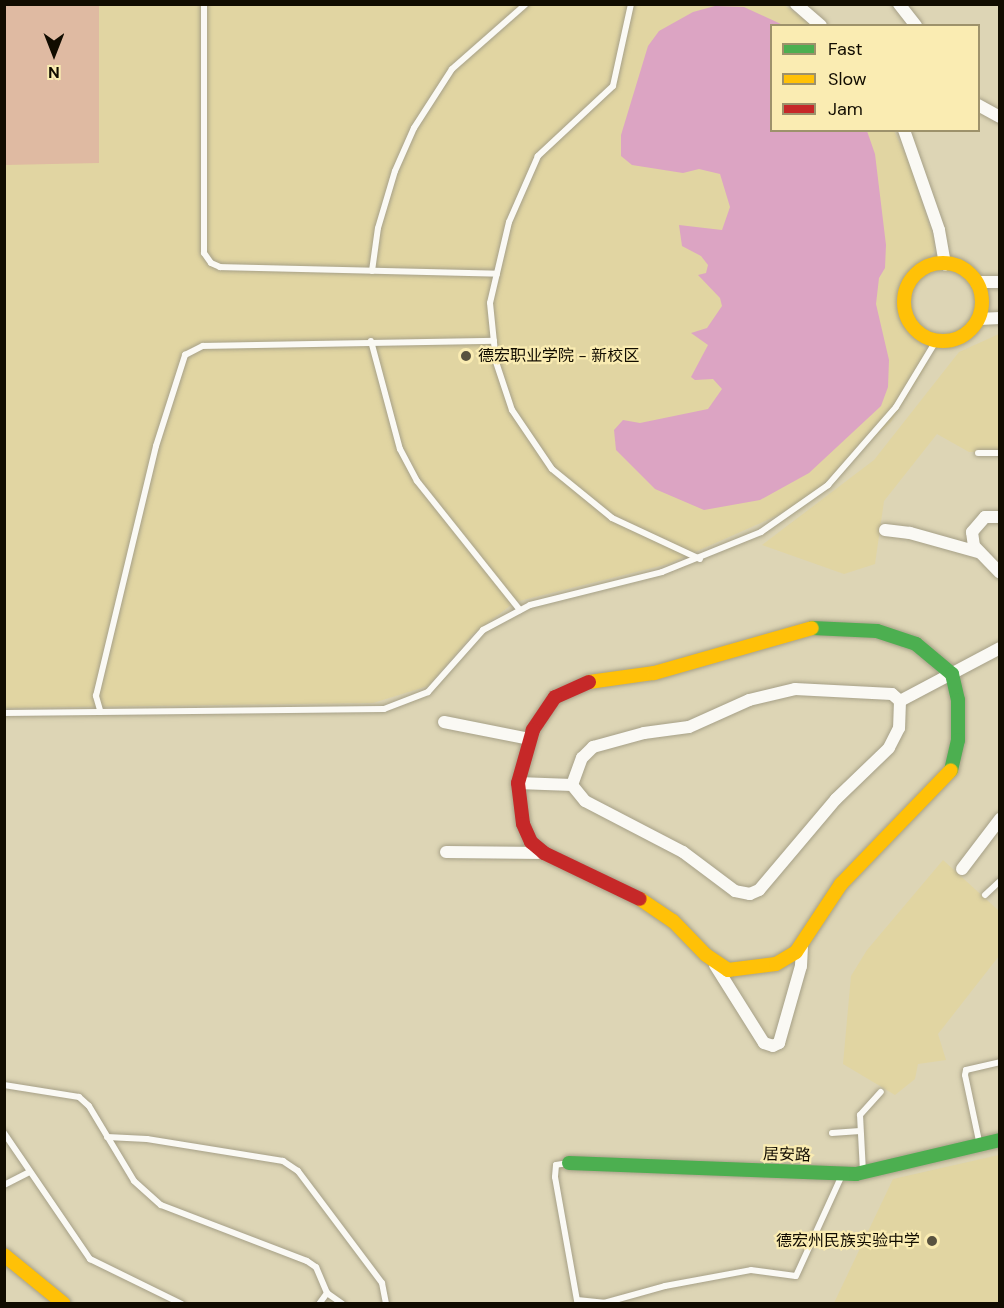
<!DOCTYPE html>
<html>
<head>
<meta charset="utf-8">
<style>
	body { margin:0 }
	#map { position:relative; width:1004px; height:1308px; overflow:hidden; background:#ddd5b5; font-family:"DM Sans","Noto Sans SC",sans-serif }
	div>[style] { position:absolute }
	.built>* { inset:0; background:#e1d5a2 }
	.green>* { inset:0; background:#dfbaa2 }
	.water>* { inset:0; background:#dca4c3 }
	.roads { filter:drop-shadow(0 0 2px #a6a087) drop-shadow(0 0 2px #a6a087) }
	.lane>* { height:6px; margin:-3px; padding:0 3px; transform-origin:3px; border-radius:3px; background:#faf9f4 }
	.street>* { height:12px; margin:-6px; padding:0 6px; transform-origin:6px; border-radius:6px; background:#faf9f4 }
	.fast>* { height:14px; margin:-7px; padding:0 7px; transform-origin:7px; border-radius:7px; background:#4caf50 }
	.slow>* { height:14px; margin:-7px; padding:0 7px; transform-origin:7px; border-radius:7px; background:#ffc107 }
	.slow>.ring { margin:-7px; padding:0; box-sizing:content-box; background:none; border:14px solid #ffc107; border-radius:50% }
	.jam>* { height:14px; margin:-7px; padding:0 7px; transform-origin:7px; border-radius:7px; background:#c62828 }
	.dots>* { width:16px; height:16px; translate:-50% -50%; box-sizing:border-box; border:3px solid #faecb2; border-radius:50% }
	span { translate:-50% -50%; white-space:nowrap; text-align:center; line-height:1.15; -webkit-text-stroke:4.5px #faecb2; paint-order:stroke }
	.poi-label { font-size:16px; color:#110c00 }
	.left { translate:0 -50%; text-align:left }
	.right { translate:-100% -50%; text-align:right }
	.street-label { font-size:16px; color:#110c00 }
	.frame { position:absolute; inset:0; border:6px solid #110c00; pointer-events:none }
	.legend { position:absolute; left:770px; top:24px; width:210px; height:108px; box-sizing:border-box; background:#faecb2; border:2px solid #9d926b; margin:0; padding:8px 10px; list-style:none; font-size:18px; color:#110c00 }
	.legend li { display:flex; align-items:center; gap:12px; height:30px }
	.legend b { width:30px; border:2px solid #9d926b }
	.north { position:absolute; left:24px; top:24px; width:60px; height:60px; -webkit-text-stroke:4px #faecb2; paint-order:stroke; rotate:180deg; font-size:16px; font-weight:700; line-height:24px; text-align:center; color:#110c00 }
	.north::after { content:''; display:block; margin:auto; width:21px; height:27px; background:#110c00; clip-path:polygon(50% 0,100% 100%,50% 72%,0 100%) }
</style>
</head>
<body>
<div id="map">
	<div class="built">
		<i style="clip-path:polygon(4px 5px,784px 5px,812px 25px,772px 26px,772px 130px,894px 131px,910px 165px,934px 240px,934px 252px,912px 280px,906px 297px,911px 329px,927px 353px,926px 366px,891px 422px,814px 494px,774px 517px,668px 564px,515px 602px,472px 635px,428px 686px,373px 703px,5px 708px)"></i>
		<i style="clip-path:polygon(999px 334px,999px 452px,969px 452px,937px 434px,884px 501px,875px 564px,844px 574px,762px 545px,874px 460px,959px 352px)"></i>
		<i style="clip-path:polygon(943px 860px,999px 911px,999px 956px,938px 1034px,946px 1060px,918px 1064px,915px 1079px,895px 1095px,843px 1064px,851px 976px,867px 950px)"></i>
		<i style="clip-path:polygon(999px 1155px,999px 1303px,834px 1303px,893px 1179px)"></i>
	</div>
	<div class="green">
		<i style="clip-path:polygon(4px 5px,99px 5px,99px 163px,5px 165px)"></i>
	</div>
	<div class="water">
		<i style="clip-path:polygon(715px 6px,744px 7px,783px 25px,772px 26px,772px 130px,867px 131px,875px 154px,886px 245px,885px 268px,879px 278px,876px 304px,889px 360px,888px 387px,881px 406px,809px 473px,760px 500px,704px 510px,655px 489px,616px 450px,614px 430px,623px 420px,640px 423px,708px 409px,722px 389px,713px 379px,695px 380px,691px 377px,708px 345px,691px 333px,707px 328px,722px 306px,720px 298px,698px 275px,706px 273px,708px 265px,701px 256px,682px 246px,679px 225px,722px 230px,730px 207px,720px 174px,699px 169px,683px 173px,632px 165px,621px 156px,621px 135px,648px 46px,659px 31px,693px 12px)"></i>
	</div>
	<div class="roads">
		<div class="lane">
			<i style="left:204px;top:4px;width:249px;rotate:90deg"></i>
			<i style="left:204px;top:253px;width:12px;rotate:55deg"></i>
			<i style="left:211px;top:263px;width:10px;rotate:24deg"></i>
			<i style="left:220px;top:267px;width:277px;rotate:1.4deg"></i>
			<i style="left:631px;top:4px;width:84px;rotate:102.4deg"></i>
			<i style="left:613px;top:86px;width:103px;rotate:137deg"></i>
			<i style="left:538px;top:156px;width:72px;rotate:113.7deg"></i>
			<i style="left:509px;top:222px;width:83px;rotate:103.2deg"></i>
			<i style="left:490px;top:303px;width:59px;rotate:84.2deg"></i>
			<i style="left:496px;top:362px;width:51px;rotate:71.6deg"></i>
			<i style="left:512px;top:410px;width:71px;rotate:55.9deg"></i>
			<i style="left:552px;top:469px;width:77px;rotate:39.2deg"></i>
			<i style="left:612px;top:518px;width:97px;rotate:25deg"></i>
			<i style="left:372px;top:271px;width:43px;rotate:-82.1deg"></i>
			<i style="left:378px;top:228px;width:59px;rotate:-73.4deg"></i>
			<i style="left:395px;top:171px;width:47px;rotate:-66.2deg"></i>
			<i style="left:414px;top:128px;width:70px;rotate:-57.2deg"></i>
			<i style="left:452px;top:69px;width:98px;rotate:-41.3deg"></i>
			<i style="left:371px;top:341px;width:112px;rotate:75deg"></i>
			<i style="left:400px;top:449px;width:36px;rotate:62deg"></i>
			<i style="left:417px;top:481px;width:165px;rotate:51.4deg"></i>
			<i style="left:978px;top:453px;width:22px"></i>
			<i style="left:100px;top:710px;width:15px;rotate:-106deg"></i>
			<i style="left:96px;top:696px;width:257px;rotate:-76.5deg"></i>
			<i style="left:156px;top:446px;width:96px;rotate:-72.3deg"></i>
			<i style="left:185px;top:355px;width:20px;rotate:-27deg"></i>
			<i style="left:203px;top:346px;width:291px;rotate:-1deg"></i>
			<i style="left:4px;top:713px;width:380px;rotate:-0.6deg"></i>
			<i style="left:384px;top:709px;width:47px;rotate:-21.1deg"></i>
			<i style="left:428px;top:692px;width:83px;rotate:-48.4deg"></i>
			<i style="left:483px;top:630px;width:53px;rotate:-28deg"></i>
			<i style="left:530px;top:605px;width:136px;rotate:-14deg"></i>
			<i style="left:662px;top:572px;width:107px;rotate:-22deg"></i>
			<i style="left:761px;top:532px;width:82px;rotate:-35deg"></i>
			<i style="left:828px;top:485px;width:103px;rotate:-48.9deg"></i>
			<i style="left:896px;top:407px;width:77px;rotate:-58.8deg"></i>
			<i style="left:985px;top:895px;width:21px;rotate:-43deg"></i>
			<i style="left:4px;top:1085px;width:76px;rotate:9.1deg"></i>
			<i style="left:79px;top:1097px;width:13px;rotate:42deg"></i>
			<i style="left:89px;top:1106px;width:87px;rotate:59deg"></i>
			<i style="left:134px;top:1181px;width:36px;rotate:42deg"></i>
			<i style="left:161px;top:1205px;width:156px;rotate:21deg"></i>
			<i style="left:307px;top:1261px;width:11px;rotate:34deg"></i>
			<i style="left:316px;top:1267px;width:28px;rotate:67deg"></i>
			<i style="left:327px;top:1293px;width:19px;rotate:35deg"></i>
			<i style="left:4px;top:1133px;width:153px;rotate:55.7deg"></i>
			<i style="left:90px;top:1259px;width:102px;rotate:26.1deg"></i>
			<i style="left:832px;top:1133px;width:28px;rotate:-4deg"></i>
			<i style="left:107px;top:1137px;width:40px;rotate:2.9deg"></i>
			<i style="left:147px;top:1139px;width:138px;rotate:9.2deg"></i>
			<i style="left:283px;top:1161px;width:18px;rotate:34deg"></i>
			<i style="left:298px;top:1171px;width:140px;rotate:53.1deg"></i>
			<i style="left:382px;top:1283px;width:21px;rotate:79deg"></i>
			<i style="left:979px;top:1141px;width:67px;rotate:-102deg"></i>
			<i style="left:965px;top:1075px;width:5px;rotate:-79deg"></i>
			<i style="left:966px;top:1070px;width:35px;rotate:-13deg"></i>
			<i style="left:568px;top:1163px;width:12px;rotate:171deg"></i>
			<i style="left:556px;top:1165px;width:12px;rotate:95deg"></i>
			<i style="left:555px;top:1177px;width:125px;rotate:79.9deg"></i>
			<i style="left:577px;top:1300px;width:27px;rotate:6deg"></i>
			<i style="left:604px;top:1303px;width:63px;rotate:-15.6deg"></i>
			<i style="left:665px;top:1286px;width:87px;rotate:-10.5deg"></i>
			<i style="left:751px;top:1270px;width:45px;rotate:7.6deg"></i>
			<i style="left:796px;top:1276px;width:111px;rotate:-65.5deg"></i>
			<i style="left:863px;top:1172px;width:57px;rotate:-93deg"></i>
			<i style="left:860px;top:1115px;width:31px;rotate:-48deg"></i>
			<i style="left:4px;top:1185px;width:28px;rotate:-27deg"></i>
			<i style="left:319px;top:1304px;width:14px;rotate:-54deg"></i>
		</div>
		<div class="street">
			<i style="left:796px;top:4px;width:33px;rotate:41deg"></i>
			<i style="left:899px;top:4px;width:28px;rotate:52deg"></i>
			<i style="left:978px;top:105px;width:25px;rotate:29deg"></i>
			<i style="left:904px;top:130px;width:106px;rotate:70.7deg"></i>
			<i style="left:939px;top:230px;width:35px;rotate:80deg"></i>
			<i style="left:976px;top:282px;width:24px"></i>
			<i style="left:979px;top:319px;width:21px;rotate:-3deg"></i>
			<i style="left:1000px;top:517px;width:15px;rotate:180deg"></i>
			<i style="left:985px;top:517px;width:20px;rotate:131deg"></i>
			<i style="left:972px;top:532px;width:14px;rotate:82deg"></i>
			<i style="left:974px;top:546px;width:37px;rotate:46deg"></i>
			<i style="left:885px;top:530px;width:25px;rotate:7deg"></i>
			<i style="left:910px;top:533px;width:71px;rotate:15.6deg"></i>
			<i style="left:795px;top:689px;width:97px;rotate:3deg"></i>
			<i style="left:892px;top:694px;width:11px;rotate:41deg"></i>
			<i style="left:900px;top:701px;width:27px;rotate:92deg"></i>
			<i style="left:899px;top:728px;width:22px;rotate:117deg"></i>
			<i style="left:889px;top:748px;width:74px;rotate:136.1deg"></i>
			<i style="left:836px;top:799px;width:119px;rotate:130.2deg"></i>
			<i style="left:759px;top:890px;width:10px;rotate:156deg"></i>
			<i style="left:750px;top:894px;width:15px;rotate:-169deg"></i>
			<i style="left:735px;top:891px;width:65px;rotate:-143.1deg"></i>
			<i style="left:683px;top:852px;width:110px;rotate:-152.5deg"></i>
			<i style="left:585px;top:801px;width:21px;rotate:-129deg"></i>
			<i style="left:572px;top:785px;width:29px;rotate:-70deg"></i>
			<i style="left:582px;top:758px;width:16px;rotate:-45deg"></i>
			<i style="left:593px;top:747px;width:53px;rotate:-15.4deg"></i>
			<i style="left:644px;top:733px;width:45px;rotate:-7.6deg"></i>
			<i style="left:689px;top:727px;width:66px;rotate:-24.2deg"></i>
			<i style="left:749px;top:700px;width:47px;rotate:-13.4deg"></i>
			<i style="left:900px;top:701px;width:113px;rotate:-27.9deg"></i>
			<i style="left:444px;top:722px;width:88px;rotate:11.2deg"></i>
			<i style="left:518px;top:783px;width:54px;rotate:2.1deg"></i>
			<i style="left:446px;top:852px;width:98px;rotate:0.6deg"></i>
			<i style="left:962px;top:869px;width:63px;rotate:-52.8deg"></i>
			<i style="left:715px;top:965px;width:92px;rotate:57.9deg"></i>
			<i style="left:764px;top:1043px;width:9px;rotate:18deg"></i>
			<i style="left:773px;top:1046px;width:7px;rotate:-27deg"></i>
			<i style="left:779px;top:1043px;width:80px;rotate:-74.1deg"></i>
			<i style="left:801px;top:966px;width:22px;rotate:-87deg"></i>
		</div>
		<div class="fast">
			<i style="left:812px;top:628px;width:65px;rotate:2.6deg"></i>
			<i style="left:877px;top:631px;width:41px;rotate:18.4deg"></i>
			<i style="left:916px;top:644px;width:47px;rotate:39.8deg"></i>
			<i style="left:952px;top:674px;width:27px;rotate:77deg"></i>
			<i style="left:958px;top:700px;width:40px;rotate:90deg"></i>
			<i style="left:958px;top:740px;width:31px;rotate:103deg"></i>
			<i style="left:569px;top:1163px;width:287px;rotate:2.2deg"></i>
			<i style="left:856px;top:1174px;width:148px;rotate:-13.3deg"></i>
		</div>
		<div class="slow">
			<i class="ring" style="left:904px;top:263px;width:64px;height:64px"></i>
			<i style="left:589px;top:682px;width:66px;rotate:-7.9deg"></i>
			<i style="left:654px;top:673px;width:164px;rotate:-15.9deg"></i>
			<i style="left:640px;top:899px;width:40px;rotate:34deg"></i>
			<i style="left:673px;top:921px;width:47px;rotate:45.9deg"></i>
			<i style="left:706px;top:955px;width:27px;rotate:34deg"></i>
			<i style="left:728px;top:970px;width:48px;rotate:-7.1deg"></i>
			<i style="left:776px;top:964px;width:23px;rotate:-31deg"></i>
			<i style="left:796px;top:952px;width:82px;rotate:-56.5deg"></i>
			<i style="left:841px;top:884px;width:158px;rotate:-46deg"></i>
			<i style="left:4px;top:1255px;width:77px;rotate:39.2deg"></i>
		</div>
		<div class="jam">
			<i style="left:589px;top:682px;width:37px;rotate:156deg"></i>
			<i style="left:555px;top:697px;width:40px;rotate:124deg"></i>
			<i style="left:533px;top:730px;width:55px;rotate:105.8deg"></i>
			<i style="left:518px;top:783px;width:41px;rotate:83deg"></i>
			<i style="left:523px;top:824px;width:20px;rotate:66deg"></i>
			<i style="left:531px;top:842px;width:17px;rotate:40deg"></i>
			<i style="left:544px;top:853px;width:106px;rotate:25.6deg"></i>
		</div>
	</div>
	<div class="dots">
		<i style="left:466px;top:356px;background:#58523f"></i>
		<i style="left:932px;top:1241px;background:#58523f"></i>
	</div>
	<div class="poi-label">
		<span class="left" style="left:478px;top:356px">德宏职业学院 - 新校区</span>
		<span class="right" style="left:920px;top:1241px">德宏州民族实验中学</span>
	</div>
	<div class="street-label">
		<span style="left:787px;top:1155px;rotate:2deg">居安路</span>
	</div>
	<div class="frame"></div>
	<ul class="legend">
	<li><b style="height:8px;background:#4caf50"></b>Fast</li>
	<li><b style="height:8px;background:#ffc107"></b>Slow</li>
	<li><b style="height:8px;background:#c62828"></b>Jam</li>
	</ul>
	<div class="north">N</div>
</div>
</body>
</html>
